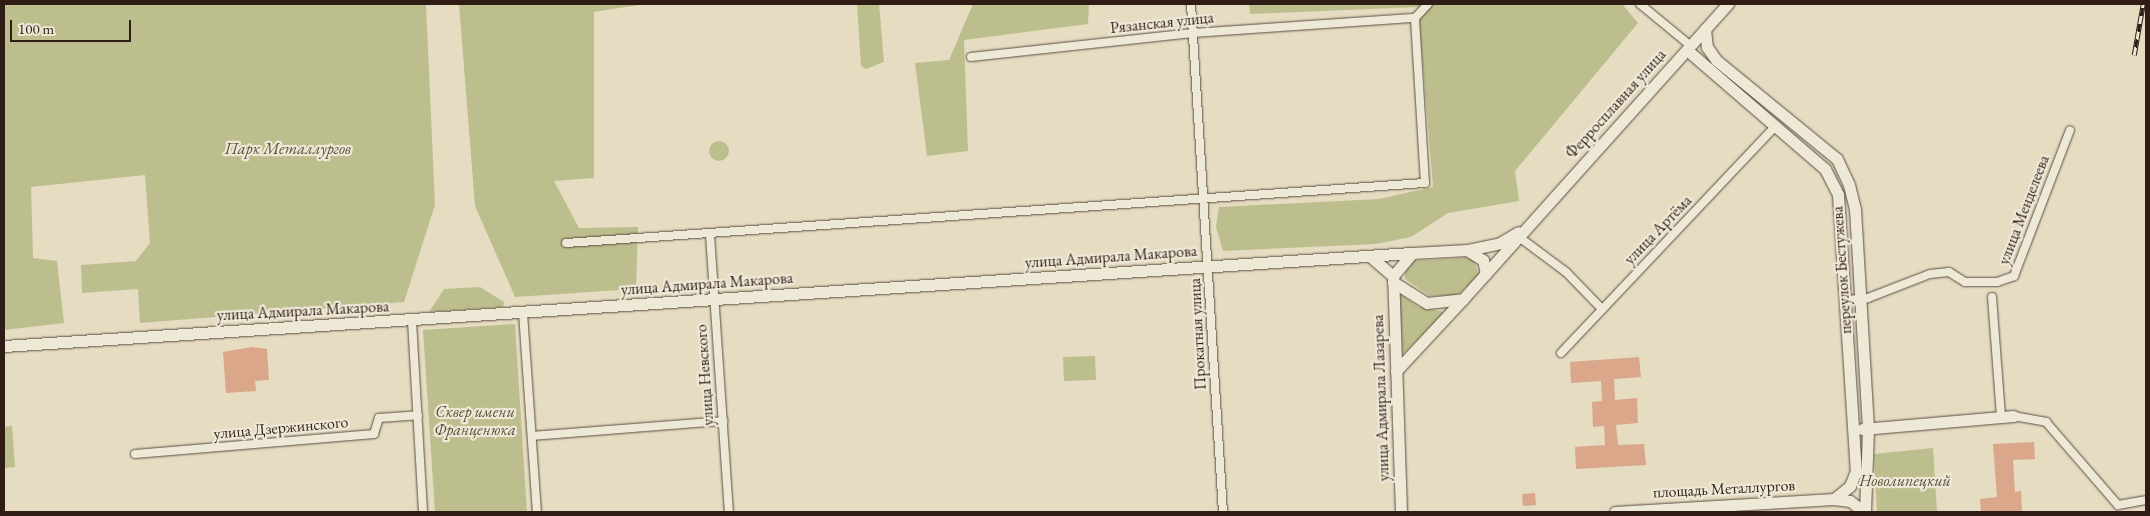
<!DOCTYPE html>
<html>
<head>
<meta charset="utf-8">
<style>
	body { margin:0 }
	#map { position:relative; width:2150px; height:516px; overflow:hidden; background:#e5dcc2; font-family:"EB Garamond",serif }
	div>[style] { position:absolute }
	.green>* { inset:0; background:#bdbe8e }
	.round { border-radius:50% }
	.building>* { inset:0; background:#daa78a }
	.roads { filter:drop-shadow(0 0 1px #5c4c40) drop-shadow(0 0 1px #5c4c40) }
	.street>* { height:8px; margin:-4px; padding:0 4px; transform-origin:4px; border-radius:4px; background:#eee8d7 }
	.secondary>* { height:11px; margin:-5.5px; padding:0 5.5px; transform-origin:5.5px; border-radius:5.5px; background:#eee8d7 }
	.rail>* { height:4.5px; margin-top:-2.25px; transform-origin:0; background:repeating-linear-gradient(90deg,#eee8d7 0 8px,#2f1c14 0 16px); box-sizing:border-box; border-block:1px solid #2f1c14 }
	span { translate:-50% -50%; white-space:nowrap; text-align:center; line-height:1.15; -webkit-text-stroke:4.5px #eee8d7; paint-order:stroke }
	.street-label { font-size:16px; color:#2f1c14 }
	.park-label { font-size:16px; color:#5a4d39; font-style:italic }
	.frame { position:absolute; inset:0; border:5px solid #2f1c14; pointer-events:none }
	.scale { position:absolute; left:10px; top:20px; width:121px; height:22px; box-sizing:border-box; border:2px solid #2f1c14; border-top:0; padding-left:6px; font-size:15px; line-height:18px; white-space:nowrap; color:#2f1c14; -webkit-text-stroke:4px #eee8d7; paint-order:stroke }
</style>
</head>
<body>
<div id="map">
	<div class="green">
		<i style="clip-path:polygon(4px 4px,426px 4px,435px 205px,404px 302px,140px 323px,138px 289px,82px 293px,81px 265px,136px 261px,150px 243px,145px 175px,31px 187px,33px 258px,57px 261px,64px 323px,4px 330px)"></i>
		<i style="clip-path:polygon(459px 4px,645px 4px,594px 12px,594px 178px,554px 181px,579px 228px,638px 227px,636px 289px,515px 297px,475px 206px)"></i>
		<i style="clip-path:polygon(879px 4px,884px 62px,866px 69px,861px 66px,857px 5px)"></i>
		<i style="clip-path:polygon(973px 4px,1089px 4px,1088px 24px,964px 40px,968px 151px,927px 156px,915px 63px,949px 60px)"></i>
		<i style="clip-path:polygon(1249px 4px,1622px 4px,1638px 23px,1515px 171px,1519px 201px,1448px 213px,1411px 237px,1376px 244px,1223px 251px,1216px 227px,1219px 207px,1379px 199px,1433px 187px,1418px 7px,1250px 14px)"></i>
		<i class="round" style="left:709px;top:141px;width:20px;height:20px"></i>
		<i style="clip-path:polygon(1473px 257px,1479px 275px,1458px 295px,1430px 296px,1405px 279px,1405px 268px,1412px 261px)"></i>
		<i style="clip-path:polygon(480px 287px,504px 302px,503px 307px,429px 312px,444px 289px)"></i>
		<i style="clip-path:polygon(1397px 292px,1419px 307px,1445px 312px,1403px 354px)"></i>
		<i style="clip-path:polygon(515px 324px,527px 512px,435px 512px,423px 330px)"></i>
		<i style="clip-path:polygon(1095px 356px,1096px 380px,1064px 381px,1063px 357px)"></i>
		<i style="clip-path:polygon(12px 426px,15px 467px,4px 468px,4px 427px)"></i>
		<i style="clip-path:polygon(1933px 448px,1937px 512px,1877px 512px,1874px 454px)"></i>
	</div>
	<div class="building">
		<i style="clip-path:polygon(252px 347px,267px 349px,269px 380px,255px 381px,256px 391px,226px 393px,223px 352px)"></i>
		<i style="clip-path:polygon(1639px 357px,1641px 377px,1614px 379px,1615px 400px,1637px 398px,1638px 423px,1616px 425px,1618px 445px,1644px 444px,1646px 465px,1576px 469px,1575px 447px,1605px 445px,1604px 426px,1593px 427px,1592px 402px,1602px 401px,1601px 381px,1571px 383px,1570px 362px)"></i>
		<i style="clip-path:polygon(2034px 442px,2035px 459px,2013px 460px,2015px 492px,2021px 491px,2022px 512px,1981px 512px,1980px 499px,1997px 497px,1993px 444px)"></i>
		<i style="clip-path:polygon(1535px 493px,1536px 505px,1523px 506px,1522px 494px)"></i>
	</div>
	<div class="roads">
		<div class="street">
			<i style="left:1191px;top:4px;width:509px;rotate:86.4deg"></i>
			<i style="left:1640px;top:4px;width:66px;rotate:39.5deg"></i>
			<i style="left:971px;top:57px;width:223px;rotate:-6.2deg"></i>
			<i style="left:1193px;top:33px;width:223px;rotate:-3.9deg"></i>
			<i style="left:710px;top:235px;width:278px;rotate:86.1deg"></i>
			<i style="left:1519px;top:237px;width:59px;rotate:36.7deg"></i>
			<i style="left:1566px;top:272px;width:52px;rotate:45.8deg"></i>
			<i style="left:566px;top:243px;width:861px;rotate:-4deg"></i>
			<i style="left:1425px;top:183px;width:165px;rotate:-93.5deg"></i>
			<i style="left:1415px;top:18px;width:19px;rotate:-47deg"></i>
			<i style="left:1992px;top:297px;width:120px;rotate:85.7deg"></i>
			<i style="left:1847px;top:300px;width:21px;rotate:-5deg"></i>
			<i style="left:1868px;top:298px;width:66px;rotate:-21.2deg"></i>
			<i style="left:1930px;top:274px;width:19px;rotate:-6deg"></i>
			<i style="left:1949px;top:272px;width:19px;rotate:32deg"></i>
			<i style="left:1965px;top:282px;width:32px"></i>
			<i style="left:1997px;top:282px;width:18px;rotate:-19deg"></i>
			<i style="left:2014px;top:276px;width:156px;rotate:-69deg"></i>
			<i style="left:523px;top:313px;width:199px;rotate:86deg"></i>
			<i style="left:412px;top:321px;width:191px;rotate:86.7deg"></i>
			<i style="left:1561px;top:353px;width:313px;rotate:-46.6deg"></i>
			<i style="left:2013px;top:416px;width:34px;rotate:10deg"></i>
			<i style="left:2046px;top:422px;width:110px;rotate:49.1deg"></i>
			<i style="left:2118px;top:505px;width:28px;rotate:-10deg"></i>
			<i style="left:532px;top:436px;width:192px;rotate:-4.5deg"></i>
			<i style="left:135px;top:454px;width:240px;rotate:-4.8deg"></i>
			<i style="left:374px;top:434px;width:17px;rotate:-73deg"></i>
			<i style="left:379px;top:418px;width:39px;rotate:-4deg"></i>
		</div>
		<div class="secondary">
			<i style="left:1705px;top:29px;width:18px;rotate:84deg"></i>
			<i style="left:1707px;top:47px;width:16px;rotate:55deg"></i>
			<i style="left:1716px;top:60px;width:156px;rotate:39.3deg"></i>
			<i style="left:1837px;top:159px;width:29px;rotate:65deg"></i>
			<i style="left:1849px;top:185px;width:25px;rotate:76deg"></i>
			<i style="left:1855px;top:209px;width:221px;rotate:86.6deg"></i>
			<i style="left:1868px;top:430px;width:82px;rotate:92.1deg"></i>
			<i style="left:1687px;top:50px;width:182px;rotate:40.8deg"></i>
			<i style="left:1825px;top:169px;width:29px;rotate:63deg"></i>
			<i style="left:1838px;top:195px;width:277px;rotate:86.3deg"></i>
			<i style="left:1856px;top:471px;width:16px;rotate:112deg"></i>
			<i style="left:1850px;top:486px;width:21px;rotate:141deg"></i>
			<i style="left:1468px;top:250px;width:33px;rotate:-12deg"></i>
			<i style="left:1500px;top:243px;width:21px;rotate:-31deg"></i>
			<i style="left:1371px;top:257px;width:29px;rotate:41deg"></i>
			<i style="left:1393px;top:282px;width:40px;rotate:32deg"></i>
			<i style="left:1427px;top:303px;width:36px;rotate:-6deg"></i>
			<i style="left:1463px;top:299px;width:397px;rotate:-48.1deg"></i>
			<i style="left:4px;top:346px;width:1411px;rotate:-3.78deg"></i>
			<i style="left:1396px;top:371px;width:96px;rotate:-47.1deg"></i>
			<i style="left:1862px;top:429px;width:152px;rotate:-4.9deg"></i>
			<i style="left:1401px;top:512px;width:236px;rotate:-91.9deg"></i>
			<i style="left:1393px;top:276px;width:30px;rotate:-50deg"></i>
			<i style="left:1412px;top:253px;width:55px;rotate:-3.1deg"></i>
			<i style="left:1467px;top:250px;width:19px;rotate:32deg"></i>
			<i style="left:1483px;top:260px;width:14px;rotate:78deg"></i>
			<i style="left:1615px;top:512px;width:219px;rotate:-3.4deg"></i>
			<i style="left:1834px;top:499px;width:16px;rotate:7deg"></i>
			<i style="left:1850px;top:501px;width:18px;rotate:38deg"></i>
		</div>
	</div>
	<div class="rail">
		<i style="left:2134px;top:55px;width:52px;rotate:-80deg"></i>
	</div>
	<div class="street-label">
		<span style="left:1162px;top:23px;rotate:-6deg">Рязанская улица</span>
		<span style="left:1616px;top:104px;rotate:-48deg">Ферросплавная улица</span>
		<span style="left:2024px;top:210px;rotate:-69deg">улица Менделеева</span>
		<span style="left:1658px;top:230px;rotate:-46deg">улица Артёма</span>
		<span style="left:1111px;top:257px;rotate:-4deg">улица Адмирала Макарова</span>
		<span style="left:1842px;top:270px;rotate:-94deg">переулок Бестужева</span>
		<span style="left:707px;top:284px;rotate:-4deg">улица Адмирала Макарова</span>
		<span style="left:303px;top:311px;rotate:-3deg">улица Адмирала Макарова</span>
		<span style="left:1198px;top:334px;rotate:-93deg">Прокатная улица</span>
		<span style="left:705px;top:375px;rotate:-94deg">улица Невского</span>
		<span style="left:1381px;top:398px;rotate:-92deg">улица Адмирала Лазарева</span>
		<span style="left:281px;top:428px;rotate:-5deg">улица Дзержинского</span>
		<span style="left:1724px;top:489px;rotate:-3deg">площадь Металлургов</span>
	</div>
	<div class="park-label">
		<span style="left:288px;top:149px">Парк Металлургов</span>
		<span style="left:475px;top:421px">Сквер имени<br>Франценюка</span>
		<span style="left:1905px;top:481px">Новолипецкий</span>
	</div>
	<div class="frame"></div>
	<div class="scale">100 m</div>
</div>
</body>
</html>
